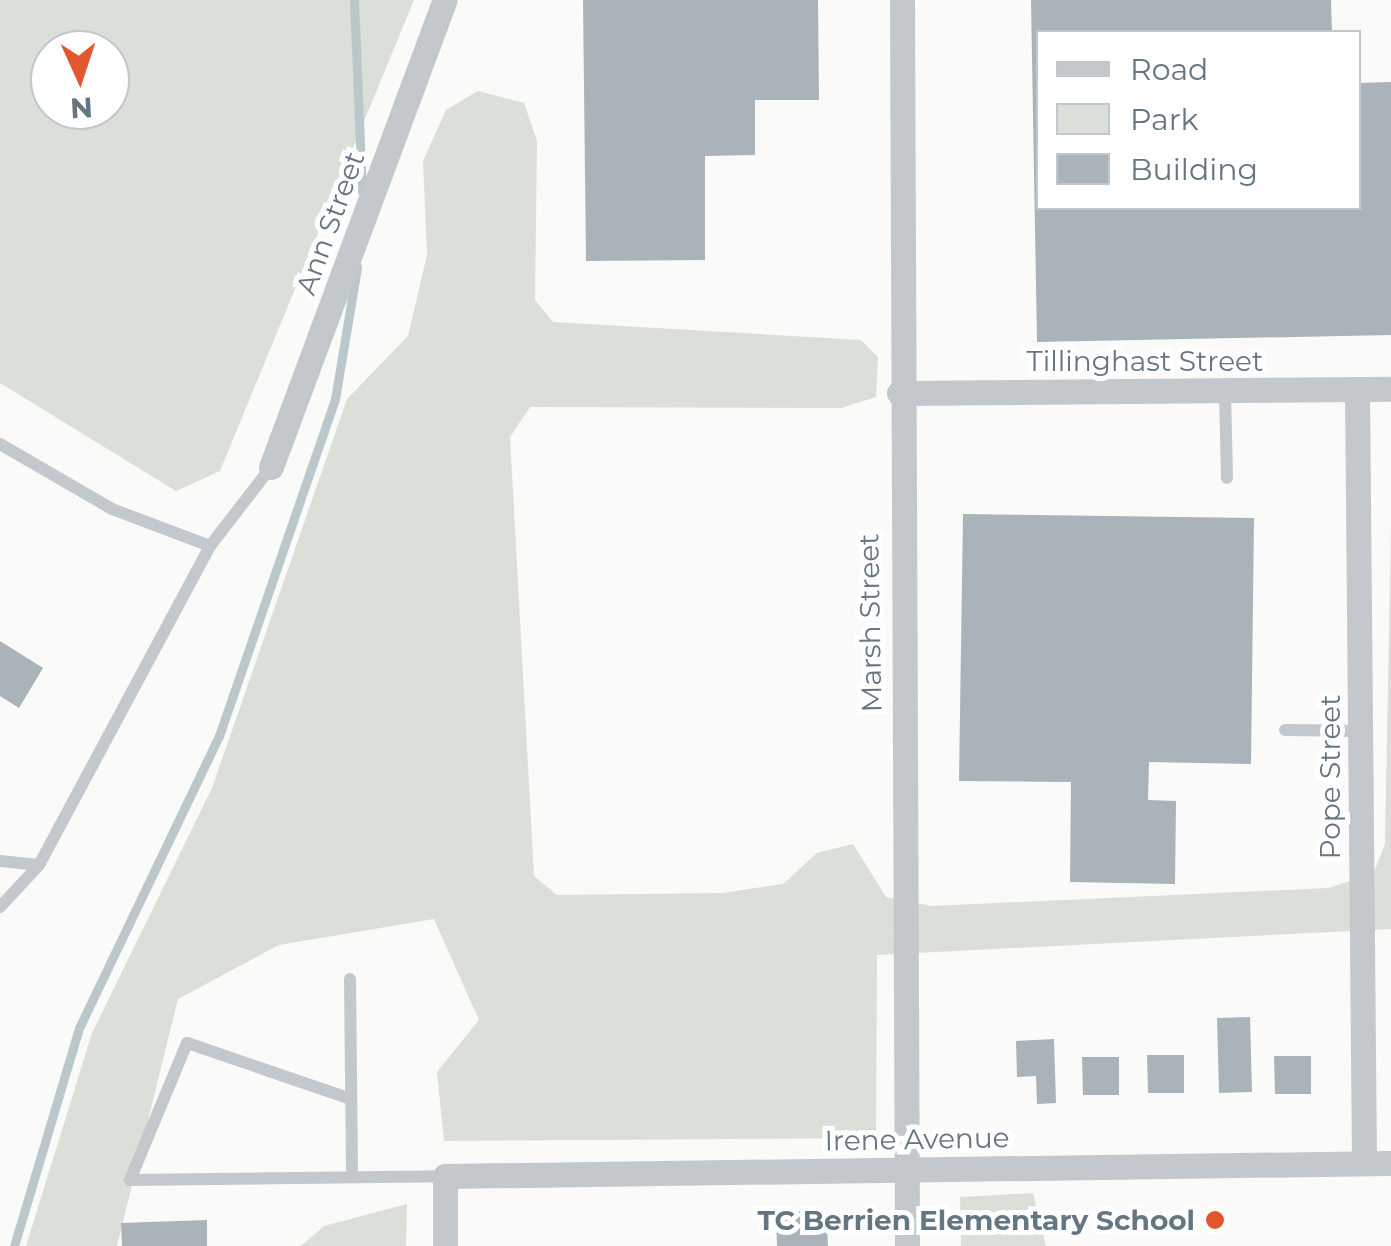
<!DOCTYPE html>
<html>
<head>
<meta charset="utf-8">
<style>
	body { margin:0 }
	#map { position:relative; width:1391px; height:1246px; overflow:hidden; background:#fafaf8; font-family:Montserrat,sans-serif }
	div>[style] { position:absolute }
	.green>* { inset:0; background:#dadfd7 }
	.stream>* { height:9px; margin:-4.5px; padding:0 4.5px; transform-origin:4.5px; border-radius:4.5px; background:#bbc7cb }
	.building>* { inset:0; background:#aab3b9 }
	.lane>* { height:12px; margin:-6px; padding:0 6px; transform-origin:6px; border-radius:6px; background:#c3c8cc }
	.street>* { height:25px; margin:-12.5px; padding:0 12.5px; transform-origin:12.5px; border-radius:12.5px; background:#c3c8cc }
	.dots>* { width:28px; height:28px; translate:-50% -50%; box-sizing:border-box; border:5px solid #fff; border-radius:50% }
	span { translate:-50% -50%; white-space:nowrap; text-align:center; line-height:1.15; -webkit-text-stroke:10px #fff; paint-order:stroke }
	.street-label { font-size:28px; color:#657683 }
	.poi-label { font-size:28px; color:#657683; font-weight:700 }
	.right { translate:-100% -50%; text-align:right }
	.legend { position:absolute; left:1036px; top:30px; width:325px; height:180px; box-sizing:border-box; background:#fff; border:2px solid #c1c8cd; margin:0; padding:12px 18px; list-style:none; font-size:30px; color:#657683 }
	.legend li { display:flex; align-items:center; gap:20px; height:50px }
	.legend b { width:50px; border:2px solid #c1c8cd }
	.north { position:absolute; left:30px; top:30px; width:100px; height:100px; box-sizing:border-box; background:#fff; border:2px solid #c1c8cd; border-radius:50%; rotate:177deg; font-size:28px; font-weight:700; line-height:40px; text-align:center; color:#657683 }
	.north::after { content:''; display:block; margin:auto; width:35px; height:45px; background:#e4572e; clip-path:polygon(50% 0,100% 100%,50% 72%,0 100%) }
</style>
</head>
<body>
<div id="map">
	<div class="green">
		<i style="clip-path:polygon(evenodd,0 0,414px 0,220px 471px,176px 491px,0 383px,0 0,110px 50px,110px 110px,50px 110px,50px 50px,110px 50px)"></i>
		<i style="clip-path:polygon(478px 91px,524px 103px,537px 141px,535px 300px,553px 322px,861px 340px,878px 357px,876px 397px,841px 408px,530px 407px,510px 437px,534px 876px,557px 895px,722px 893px,783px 884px,817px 853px,853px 844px,886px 897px,932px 906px,1328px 888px,1373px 874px,1385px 844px,1391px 524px,1391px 929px,877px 955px,876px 1138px,444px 1141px,437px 1072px,479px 1020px,434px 919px,279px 945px,178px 999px,117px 1246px,26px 1246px,92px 1033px,212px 788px,347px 399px,408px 336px,427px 255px,423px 161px,446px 110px)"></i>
		<i style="clip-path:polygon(1033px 1193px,1046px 1246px,961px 1246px,960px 1197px)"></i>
		<i style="clip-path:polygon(407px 1204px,406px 1246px,301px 1246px,324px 1226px)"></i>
	</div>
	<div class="stream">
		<i style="left:354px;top:0;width:192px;rotate:87.6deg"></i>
		<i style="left:14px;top:1246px;width:227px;rotate:-73.4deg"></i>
		<i style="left:79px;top:1028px;width:324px;rotate:-64.4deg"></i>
		<i style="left:219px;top:736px;width:356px;rotate:-71deg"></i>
		<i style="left:335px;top:399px;width:134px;rotate:-80.5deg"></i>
	</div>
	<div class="building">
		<i style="clip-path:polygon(583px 0,818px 0,819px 100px,755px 100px,755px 155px,705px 156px,705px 260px,586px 261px)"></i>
		<i style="clip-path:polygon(1031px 0,1331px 0,1332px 32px,1038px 32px,1038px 208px,1358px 208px,1358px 83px,1391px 82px,1391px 335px,1037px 342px)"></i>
		<i style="clip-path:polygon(963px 514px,1254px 518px,1251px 764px,1149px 762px,1148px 800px,1176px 801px,1175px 884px,1070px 882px,1071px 782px,959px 781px)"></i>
		<i style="clip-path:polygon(0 641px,43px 668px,19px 708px,0 696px)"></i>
		<i style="clip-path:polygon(1250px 1017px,1252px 1092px,1219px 1093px,1217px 1018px)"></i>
		<i style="clip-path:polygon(1054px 1039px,1056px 1103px,1037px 1104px,1036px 1076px,1017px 1077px,1016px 1041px)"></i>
		<i style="clip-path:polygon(1147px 1055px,1184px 1055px,1184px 1093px,1148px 1093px)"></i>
		<i style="clip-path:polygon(1274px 1056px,1311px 1056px,1311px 1094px,1275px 1094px)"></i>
		<i style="clip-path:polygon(1082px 1057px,1119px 1057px,1119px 1095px,1083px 1095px)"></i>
		<i style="clip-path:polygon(826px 1211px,828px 1246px,777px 1246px,776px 1212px)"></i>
		<i style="clip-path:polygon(207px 1220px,207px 1246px,122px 1246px,121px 1223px)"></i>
	</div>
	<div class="lane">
		<i style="left:1225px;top:391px;width:87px;rotate:88.7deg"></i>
		<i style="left:0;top:444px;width:129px;rotate:30.1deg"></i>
		<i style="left:112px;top:509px;width:105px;rotate:20.7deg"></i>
		<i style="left:1285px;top:730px;width:75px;rotate:0.8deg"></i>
		<i style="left:0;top:861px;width:39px;rotate:6deg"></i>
		<i style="left:0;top:907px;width:57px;rotate:-47.1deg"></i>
		<i style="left:39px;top:865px;width:362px;rotate:-61.8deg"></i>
		<i style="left:210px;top:546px;width:100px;rotate:-52.3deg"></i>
		<i style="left:350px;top:979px;width:198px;rotate:89.4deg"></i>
		<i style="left:351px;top:1099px;width:173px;rotate:-161.1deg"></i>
		<i style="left:187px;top:1043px;width:148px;rotate:112.6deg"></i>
		<i style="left:130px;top:1180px;width:315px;rotate:-0.7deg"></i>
	</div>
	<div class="street">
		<i style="left:902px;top:0;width:1246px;rotate:89.77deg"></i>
		<i style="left:1357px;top:390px;width:773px;rotate:89.48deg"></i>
		<i style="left:899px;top:393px;width:492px;rotate:-0.5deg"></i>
		<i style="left:271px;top:467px;width:498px;rotate:-69.6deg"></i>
		<i style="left:445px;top:1246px;width:70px;rotate:-90deg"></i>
		<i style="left:445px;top:1176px;width:946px;rotate:-0.79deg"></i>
	</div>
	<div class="dots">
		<i style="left:1215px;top:1220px;background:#e4572e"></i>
	</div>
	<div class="street-label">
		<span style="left:330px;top:223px;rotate:-70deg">Ann Street</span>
		<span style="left:1145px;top:361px">Tillinghast Street</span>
		<span style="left:870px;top:623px;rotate:-91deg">Marsh Street</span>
		<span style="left:1330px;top:777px;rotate:-90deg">Pope Street</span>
		<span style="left:917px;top:1139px;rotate:-1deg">Irene Avenue</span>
	</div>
	<div class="poi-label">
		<span class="right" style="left:1195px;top:1220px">TC Berrien Elementary School</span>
	</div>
	<ul class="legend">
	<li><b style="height:12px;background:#c3c8cc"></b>Road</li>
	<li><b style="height:28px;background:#dadfd7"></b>Park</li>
	<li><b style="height:28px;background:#aab3b9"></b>Building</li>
	</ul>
	<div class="north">N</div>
</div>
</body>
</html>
